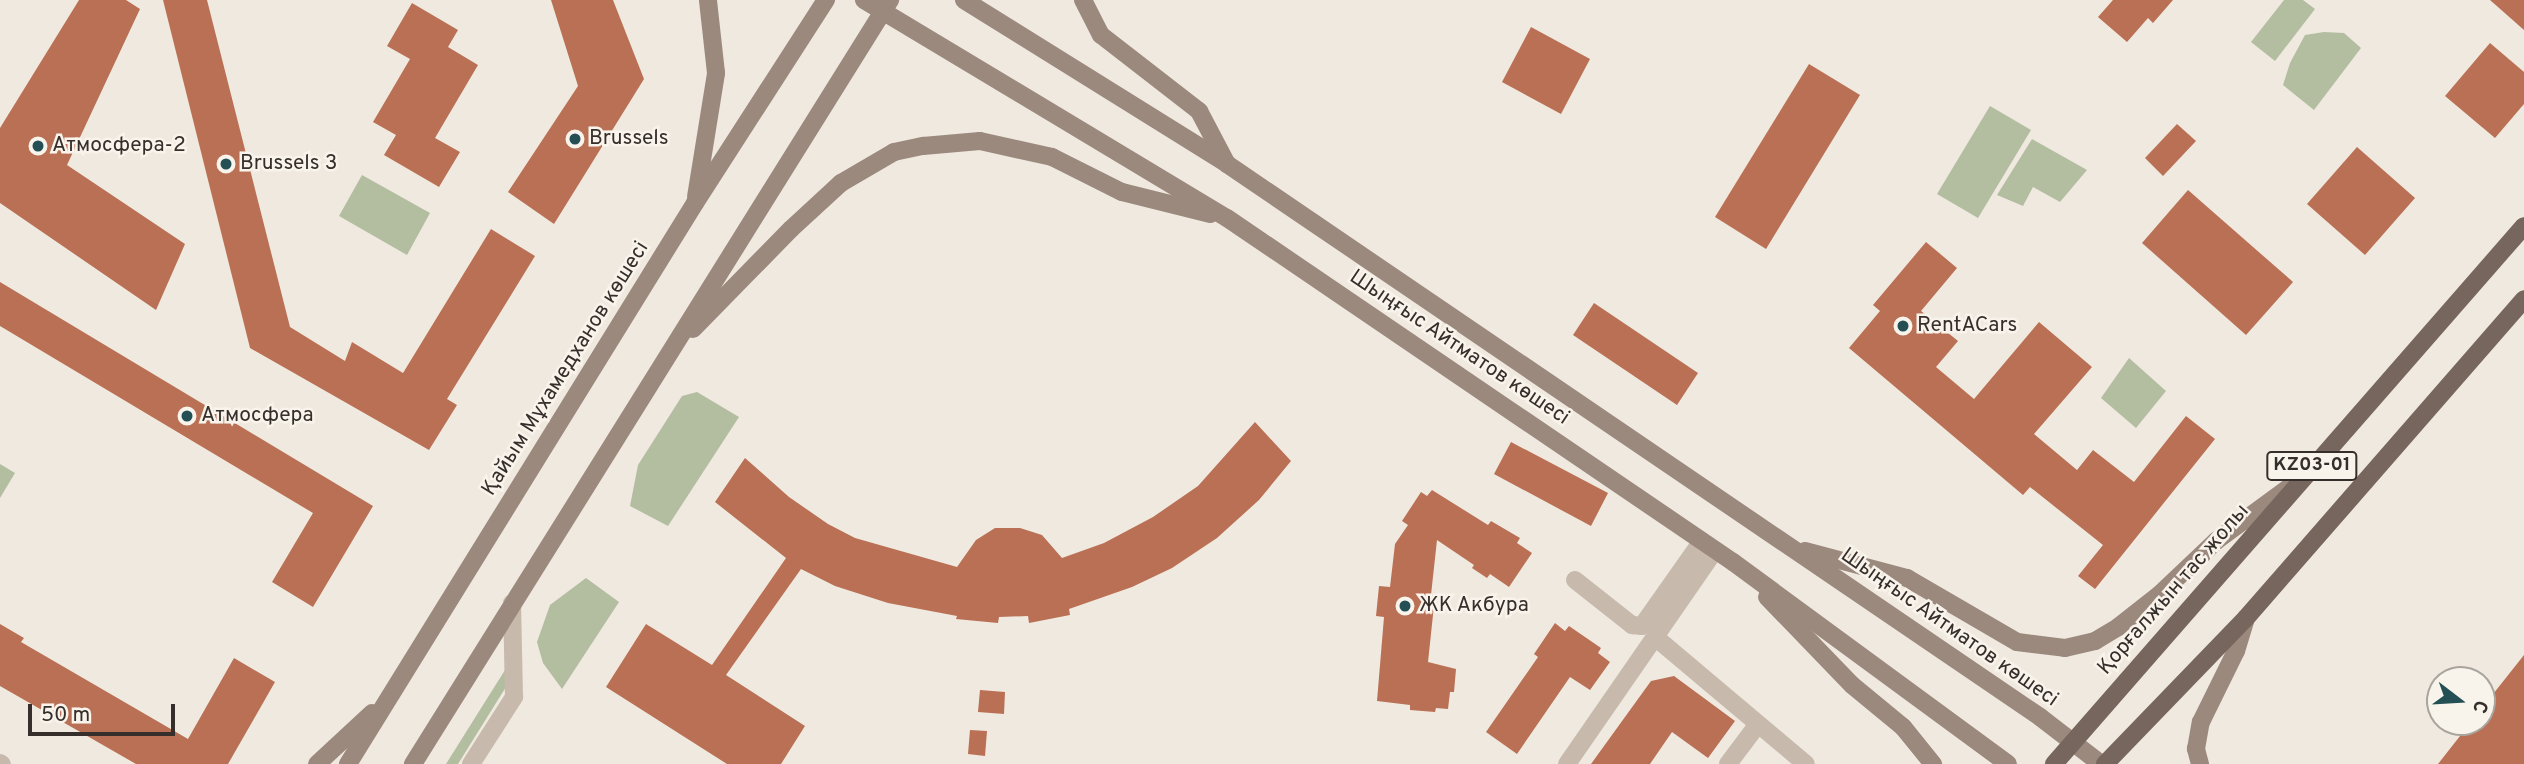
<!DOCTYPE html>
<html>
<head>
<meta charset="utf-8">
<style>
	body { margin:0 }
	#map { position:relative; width:2524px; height:764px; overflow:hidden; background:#f0e9df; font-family:Overpass,sans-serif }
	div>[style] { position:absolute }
	.green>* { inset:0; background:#b3bea1 }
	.building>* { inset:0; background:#b97054 }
	.street>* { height:18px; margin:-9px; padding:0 9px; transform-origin:9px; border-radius:9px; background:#c7baac }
	.secondary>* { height:18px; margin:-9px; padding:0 9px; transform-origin:9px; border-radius:9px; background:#9b897e }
	.primary>* { height:18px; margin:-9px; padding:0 9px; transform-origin:9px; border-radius:9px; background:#77665d }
	.dots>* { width:19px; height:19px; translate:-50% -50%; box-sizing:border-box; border:4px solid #f8f3eb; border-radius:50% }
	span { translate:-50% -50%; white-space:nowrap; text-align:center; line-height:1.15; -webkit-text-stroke:5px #f8f3eb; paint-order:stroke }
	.shield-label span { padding:2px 5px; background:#f8f3eb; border:2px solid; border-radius:5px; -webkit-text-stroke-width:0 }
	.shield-label { font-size:19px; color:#362e2a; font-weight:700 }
	.poi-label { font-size:21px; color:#362e2a }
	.left { translate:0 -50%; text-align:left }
	.street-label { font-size:21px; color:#362e2a }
	.north { position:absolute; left:2426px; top:666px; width:70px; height:70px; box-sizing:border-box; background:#f8f3eb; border:2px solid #aaa49e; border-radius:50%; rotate:107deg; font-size:19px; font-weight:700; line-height:28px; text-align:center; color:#362e2a }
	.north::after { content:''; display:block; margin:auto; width:24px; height:32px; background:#244f54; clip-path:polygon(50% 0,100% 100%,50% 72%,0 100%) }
	.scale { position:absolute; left:28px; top:704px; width:147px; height:32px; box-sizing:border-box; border:4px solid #362e2a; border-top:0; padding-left:9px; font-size:21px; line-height:24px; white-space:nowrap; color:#362e2a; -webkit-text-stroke:5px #f8f3eb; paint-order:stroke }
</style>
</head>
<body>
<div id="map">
	<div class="green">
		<i style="clip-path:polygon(2284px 0,2303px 0,2315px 9px,2275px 61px,2251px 42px)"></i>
		<i style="clip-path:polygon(2324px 32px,2344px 33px,2361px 48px,2314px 110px,2283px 85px,2290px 63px,2305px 35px)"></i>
		<i style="clip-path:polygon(1990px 106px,2031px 130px,1978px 218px,1937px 194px)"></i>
		<i style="clip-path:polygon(2032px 139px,2087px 170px,2060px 202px,2033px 187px,2023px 206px,1997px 195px)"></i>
		<i style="clip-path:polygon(362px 175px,430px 213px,407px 255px,339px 216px)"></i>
		<i style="clip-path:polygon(2129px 358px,2166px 391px,2136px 428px,2101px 398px)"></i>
		<i style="clip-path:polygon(697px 392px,739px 417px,668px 526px,630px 506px,638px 465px,682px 396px)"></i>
		<i style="clip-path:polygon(0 464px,15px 473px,0 498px)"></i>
		<i style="clip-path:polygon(586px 578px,619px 602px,562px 689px,543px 663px,537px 642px,550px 605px)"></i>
		<i style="clip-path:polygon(505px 670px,506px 687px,458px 764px,446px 764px)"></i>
	</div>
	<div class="building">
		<i style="clip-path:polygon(79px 0,126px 0,140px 9px,67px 165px,185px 244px,156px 310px,0 203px,0 128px)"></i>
		<i style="clip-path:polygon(163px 0,207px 0,290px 327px,345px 361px,352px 342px,403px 373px,491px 229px,535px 256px,447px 399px,457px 405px,429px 450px,250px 348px)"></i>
		<i style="clip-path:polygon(551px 0,613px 0,644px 79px,554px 224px,508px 192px,578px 86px)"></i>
		<i style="clip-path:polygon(2113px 0,2173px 0,2153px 23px,2148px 18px,2127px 42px,2098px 17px)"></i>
		<i style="clip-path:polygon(2490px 0,2524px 0,2524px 30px)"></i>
		<i style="clip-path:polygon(412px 3px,458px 30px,448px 47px,478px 65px,435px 138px,460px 152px,439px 187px,384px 155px,396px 135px,373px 122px,410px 59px,387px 46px)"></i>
		<i style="clip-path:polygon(1531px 27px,1590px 59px,1561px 114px,1502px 82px)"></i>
		<i style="clip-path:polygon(2490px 43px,2524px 72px,2524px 104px,2495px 138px,2445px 96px)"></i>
		<i style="clip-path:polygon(1809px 64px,1860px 95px,1766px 249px,1715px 217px)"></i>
		<i style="clip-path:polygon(2177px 124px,2196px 141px,2163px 176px,2145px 158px)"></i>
		<i style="clip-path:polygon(2357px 147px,2415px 198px,2365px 255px,2307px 204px)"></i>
		<i style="clip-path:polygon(2188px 190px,2293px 282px,2246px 335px,2142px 243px)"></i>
		<i style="clip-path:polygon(1926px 242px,1957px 268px,1921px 311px,1958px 341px,1936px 367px,1974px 399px,2039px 322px,2092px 367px,2034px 434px,2077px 470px,2093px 450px,2134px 482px,2186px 416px,2215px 439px,2095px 589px,2078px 576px,2103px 545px,2030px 487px,2023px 495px,1849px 348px,1880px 311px,1873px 305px)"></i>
		<i style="clip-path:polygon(0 282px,373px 506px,313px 607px,272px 582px,313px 513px,0 326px)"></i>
		<i style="clip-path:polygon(1594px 303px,1698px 373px,1677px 405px,1573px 335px)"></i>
		<i style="clip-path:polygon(1255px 422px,1291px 461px,1259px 500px,1217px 538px,1172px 568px,1132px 587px,1069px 609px,1070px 615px,1029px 623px,1028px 616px,999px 617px,998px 623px,956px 619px,957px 616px,888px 603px,835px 586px,801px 569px,726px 675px,805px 726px,781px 764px,727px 764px,606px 687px,646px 624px,712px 665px,786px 558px,715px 502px,745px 458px,789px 497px,828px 524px,855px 538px,957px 567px,976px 540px,995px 528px,1020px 528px,1042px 535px,1062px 558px,1104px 543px,1153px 517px,1198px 486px)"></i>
		<i style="clip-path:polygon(1511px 442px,1608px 493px,1591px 526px,1494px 474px)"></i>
		<i style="clip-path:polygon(1432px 490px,1488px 525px,1491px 521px,1520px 538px,1517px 543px,1532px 553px,1509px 587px,1490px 574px,1487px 578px,1472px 568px,1474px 565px,1437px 540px,1431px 595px,1435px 596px,1428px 662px,1456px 669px,1454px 692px,1450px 692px,1448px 709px,1436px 708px,1435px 712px,1410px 710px,1410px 705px,1377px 701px,1384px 617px,1376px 616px,1379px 586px,1390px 587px,1395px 544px,1408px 525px,1402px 521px,1421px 492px,1427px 496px)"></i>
		<i style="clip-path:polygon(1555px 623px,1565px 631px,1569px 626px,1601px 648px,1598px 653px,1610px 662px,1590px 690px,1570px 677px,1517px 754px,1486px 732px,1538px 657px,1534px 654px)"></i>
		<i style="clip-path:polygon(0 624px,24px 638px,21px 642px,188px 739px,234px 658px,275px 682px,228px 764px,136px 764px,0 686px)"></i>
		<i style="clip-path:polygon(2524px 655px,2524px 764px,2438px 764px,2471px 722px,2482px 722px,2482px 708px)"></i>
		<i style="clip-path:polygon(1674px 676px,1735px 721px,1708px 758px,1672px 732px,1650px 764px,1591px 764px,1651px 681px)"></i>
		<i style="clip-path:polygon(980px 690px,1005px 692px,1004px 714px,978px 712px)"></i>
		<i style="clip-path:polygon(970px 730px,987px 731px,985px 756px,968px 754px)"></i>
	</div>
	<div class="street">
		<i style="left:1575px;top:580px;width:73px;rotate:38.3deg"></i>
		<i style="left:1632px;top:625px;width:10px;rotate:6deg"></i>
		<i style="left:1642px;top:626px;width:104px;rotate:-54.8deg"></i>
		<i style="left:1655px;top:637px;width:197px;rotate:40.1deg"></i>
		<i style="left:0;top:763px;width:2px;rotate:27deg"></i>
		<i style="left:471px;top:764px;width:80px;rotate:-57.3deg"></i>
		<i style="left:514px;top:697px;width:94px;rotate:-91.2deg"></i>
		<i style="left:1567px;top:764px;width:260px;rotate:-55.3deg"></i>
		<i style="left:1728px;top:764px;width:50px;rotate:-53.1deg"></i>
	</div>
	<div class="secondary">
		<i style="left:864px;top:0;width:423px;rotate:31deg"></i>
		<i style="left:1227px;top:218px;width:612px;rotate:34.21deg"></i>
		<i style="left:1733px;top:562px;width:341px;rotate:36.3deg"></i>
		<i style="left:964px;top:0;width:310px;rotate:31.9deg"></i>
		<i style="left:1227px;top:164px;width:983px;rotate:34.22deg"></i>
		<i style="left:2040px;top:717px;width:77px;rotate:37.6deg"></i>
		<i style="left:1083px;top:0;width:39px;rotate:63deg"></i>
		<i style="left:1101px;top:35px;width:124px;rotate:37.8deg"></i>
		<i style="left:1199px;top:111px;width:60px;rotate:62.2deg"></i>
		<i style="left:696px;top:197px;width:126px;rotate:-80.8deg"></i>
		<i style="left:716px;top:73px;width:73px;rotate:-96.3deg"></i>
		<i style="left:693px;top:329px;width:140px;rotate:-45.6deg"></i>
		<i style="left:791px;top:229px;width:68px;rotate:-42.6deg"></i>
		<i style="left:841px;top:183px;width:61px;rotate:-30.3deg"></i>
		<i style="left:894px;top:152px;width:30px;rotate:-12deg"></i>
		<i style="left:923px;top:146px;width:57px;rotate:-5deg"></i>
		<i style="left:980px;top:141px;width:74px;rotate:12.5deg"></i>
		<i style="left:1052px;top:157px;width:78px;rotate:26.6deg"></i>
		<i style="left:1122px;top:192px;width:91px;rotate:14deg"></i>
		<i style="left:1805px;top:551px;width:106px;rotate:14.8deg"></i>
		<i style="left:1907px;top:578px;width:127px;rotate:30.2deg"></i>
		<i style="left:2017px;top:642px;width:48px;rotate:7.1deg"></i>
		<i style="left:2065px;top:648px;width:31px;rotate:-13deg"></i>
		<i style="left:2095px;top:641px;width:27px;rotate:-31deg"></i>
		<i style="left:2118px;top:627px;width:53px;rotate:-38.2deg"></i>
		<i style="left:2160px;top:594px;width:77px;rotate:-43.4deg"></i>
		<i style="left:2216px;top:541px;width:98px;rotate:-36.3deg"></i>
		<i style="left:1767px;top:597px;width:122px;rotate:46deg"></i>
		<i style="left:1852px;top:685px;width:66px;rotate:39.5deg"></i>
		<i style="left:1903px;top:727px;width:48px;rotate:51deg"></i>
		<i style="left:317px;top:764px;width:75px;rotate:-42.8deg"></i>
		<i style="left:348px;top:764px;width:660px;rotate:-58.26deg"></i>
		<i style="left:695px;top:203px;width:242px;rotate:-57.2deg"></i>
		<i style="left:413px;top:764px;width:901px;rotate:-58.02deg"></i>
		<i style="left:2200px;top:764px;width:16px;rotate:-105deg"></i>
		<i style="left:2196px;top:749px;width:27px;rotate:-80deg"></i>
		<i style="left:2201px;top:722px;width:79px;rotate:-63.8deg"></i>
		<i style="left:2236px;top:651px;width:34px;rotate:-73deg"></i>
	</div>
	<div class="primary">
		<i style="left:2054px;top:764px;width:714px;rotate:-48.86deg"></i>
		<i style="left:2105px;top:764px;width:203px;rotate:-46deg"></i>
		<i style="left:2246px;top:618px;width:423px;rotate:-48.9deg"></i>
	</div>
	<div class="dots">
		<i style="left:575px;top:139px;background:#244f54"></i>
		<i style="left:38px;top:146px;background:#244f54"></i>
		<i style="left:226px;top:164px;background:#244f54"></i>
		<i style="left:1903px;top:326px;background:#244f54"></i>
		<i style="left:187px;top:416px;background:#244f54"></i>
		<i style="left:1405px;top:606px;background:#244f54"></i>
	</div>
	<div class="shield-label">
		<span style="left:2312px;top:466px">KZ03-01</span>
	</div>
	<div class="poi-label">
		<span class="left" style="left:589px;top:139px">Brussels</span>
		<span class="left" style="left:52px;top:146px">Атмосфера-2</span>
		<span class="left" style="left:240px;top:164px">Brussels 3</span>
		<span class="left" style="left:1917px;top:326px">RentACars</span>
		<span class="left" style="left:201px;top:416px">Атмосфера</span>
		<span class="left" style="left:1419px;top:606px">ЖК Акбура</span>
	</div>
	<div class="street-label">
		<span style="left:1459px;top:348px;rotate:34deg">Шыңғыс Айтматов көшесі</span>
		<span style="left:566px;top:369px;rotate:-58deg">Қайым Мұхамедханов көшесі</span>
		<span style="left:2174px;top:590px;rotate:-49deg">Қорғалжын тас жолы</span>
		<span style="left:1949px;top:628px;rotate:35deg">Шыңғыс Айтматов көшесі</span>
	</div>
	<div class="north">С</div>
	<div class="scale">50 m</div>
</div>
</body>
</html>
